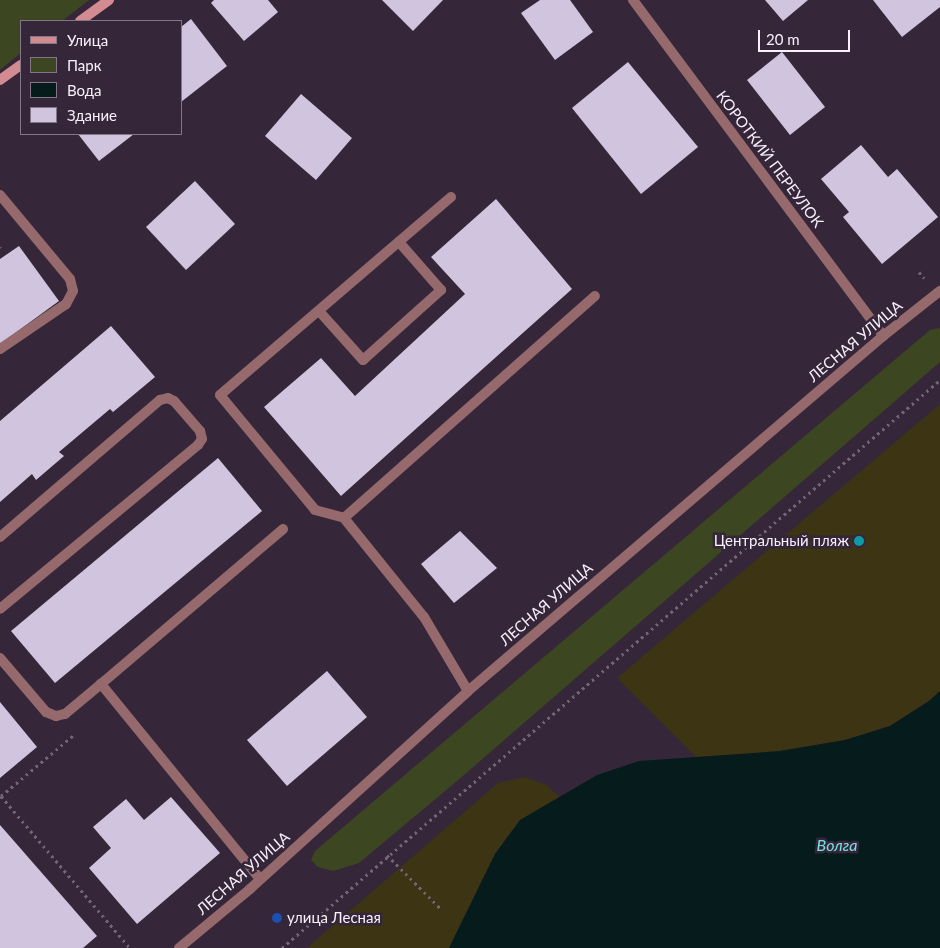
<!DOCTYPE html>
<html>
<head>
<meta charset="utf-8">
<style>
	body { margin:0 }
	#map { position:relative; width:940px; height:948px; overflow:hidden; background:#352739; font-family:Lato,sans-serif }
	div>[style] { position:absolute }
	.green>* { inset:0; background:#3c4722 }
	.sand>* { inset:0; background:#3d3414 }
	.water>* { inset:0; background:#061b1c }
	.building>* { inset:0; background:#d1c4de }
	.path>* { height:3px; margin-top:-1.5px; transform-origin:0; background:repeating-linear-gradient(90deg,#726676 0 2.5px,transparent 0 6.5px) }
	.lane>* { height:10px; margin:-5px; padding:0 5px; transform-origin:5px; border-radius:5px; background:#96696c }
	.street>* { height:10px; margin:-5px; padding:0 5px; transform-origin:5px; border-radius:5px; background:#96696c }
	.secondary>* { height:10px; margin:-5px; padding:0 5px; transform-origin:5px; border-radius:5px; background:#d28b90 }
	.dots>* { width:14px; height:14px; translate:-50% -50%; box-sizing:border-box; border:2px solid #352739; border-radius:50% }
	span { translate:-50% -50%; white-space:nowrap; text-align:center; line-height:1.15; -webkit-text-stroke:5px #352739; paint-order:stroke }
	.street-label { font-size:15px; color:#f9f0fc }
	.poi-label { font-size:15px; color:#f9f0fc }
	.right { translate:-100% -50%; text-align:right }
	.left { translate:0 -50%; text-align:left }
	.water-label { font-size:16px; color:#76e1e5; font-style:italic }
	.legend { position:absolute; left:20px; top:20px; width:162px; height:115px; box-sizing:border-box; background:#352739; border:1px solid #837787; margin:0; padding:6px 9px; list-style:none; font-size:15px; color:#f9f0fc }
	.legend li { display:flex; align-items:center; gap:10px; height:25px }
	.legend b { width:25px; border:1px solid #837787 }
	.scale { position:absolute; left:758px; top:30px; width:92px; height:22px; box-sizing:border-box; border:2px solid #f9f0fc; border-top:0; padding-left:6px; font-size:15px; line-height:18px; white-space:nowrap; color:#f9f0fc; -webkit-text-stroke:4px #352739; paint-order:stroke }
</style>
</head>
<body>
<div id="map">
	<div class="green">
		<i style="clip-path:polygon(0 0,89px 0,62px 21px,21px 21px,21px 53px,0 70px)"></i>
		<i style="clip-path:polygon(940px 328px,940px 362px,457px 781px,359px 863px,333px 871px,318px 867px,311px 860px,315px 851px,341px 829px,930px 330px)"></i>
	</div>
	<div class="sand">
		<i style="clip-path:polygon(940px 404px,940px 691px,929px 701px,890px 726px,845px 740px,780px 751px,698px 759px,617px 678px)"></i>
		<i style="clip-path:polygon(525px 777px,547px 785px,560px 798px,520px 820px,495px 854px,449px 948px,307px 948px,498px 783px)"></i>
	</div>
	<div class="water">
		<i style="clip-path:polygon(940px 691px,940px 948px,449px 948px,495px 854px,520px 820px,597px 775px,639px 761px,780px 751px,845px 740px,890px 726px,929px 701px)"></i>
	</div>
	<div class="building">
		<i style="clip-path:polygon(214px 0,268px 0,278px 12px,244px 41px,211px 3px)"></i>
		<i style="clip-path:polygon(382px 0,443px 0,413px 31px)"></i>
		<i style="clip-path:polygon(540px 0,570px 0,593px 32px,555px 60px,521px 13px)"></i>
		<i style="clip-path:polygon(765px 0,808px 0,783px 21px)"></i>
		<i style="clip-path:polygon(873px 0,940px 0,940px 7px,902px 37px)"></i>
		<i style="clip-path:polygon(191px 19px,227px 66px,181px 102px,181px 27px)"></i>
		<i style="clip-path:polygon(782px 52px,825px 107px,790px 135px,747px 80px)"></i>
		<i style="clip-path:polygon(628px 62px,698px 147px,641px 194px,572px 108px)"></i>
		<i style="clip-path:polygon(301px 94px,352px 138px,316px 180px,265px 136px)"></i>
		<i style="clip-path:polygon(78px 134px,134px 134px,99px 161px)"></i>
		<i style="clip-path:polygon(861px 145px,888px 177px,897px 169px,938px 217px,882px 264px,843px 217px,849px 212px,821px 179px)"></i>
		<i style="clip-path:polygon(195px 181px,235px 224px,186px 270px,146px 227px)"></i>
		<i style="clip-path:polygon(496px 199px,572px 289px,341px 496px,264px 407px,321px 358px,355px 396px,465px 294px,431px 257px)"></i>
		<i style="clip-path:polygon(19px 246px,59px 301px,0 344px,0 259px)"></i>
		<i style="clip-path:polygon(111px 326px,155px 377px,113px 412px,110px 409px,59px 452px,64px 456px,36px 480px,32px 474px,0 502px,0 421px)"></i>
		<i style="clip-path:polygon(218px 458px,262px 511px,55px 683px,11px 631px)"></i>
		<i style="clip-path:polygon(460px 531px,497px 568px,454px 603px,421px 564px)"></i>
		<i style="clip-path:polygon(327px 671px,367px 717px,287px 786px,247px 740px)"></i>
		<i style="clip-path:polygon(0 702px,37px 747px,0 778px)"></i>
		<i style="clip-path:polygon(171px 797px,220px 853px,137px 924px,89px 868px,111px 848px,93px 827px,126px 799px,144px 820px)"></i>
		<i style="clip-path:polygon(0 825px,97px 936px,83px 948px,0 948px)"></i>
	</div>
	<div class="path">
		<i style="left:0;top:247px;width:1px;rotate:45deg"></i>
		<i style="left:919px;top:272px;width:8px;rotate:50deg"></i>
		<i style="left:1px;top:796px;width:97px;rotate:-40deg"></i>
		<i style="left:0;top:798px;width:2px;rotate:-63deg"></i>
		<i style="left:1px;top:796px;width:198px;rotate:49.7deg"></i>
		<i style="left:387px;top:855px;width:75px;rotate:45deg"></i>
		<i style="left:282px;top:948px;width:869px;rotate:-40.8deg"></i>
	</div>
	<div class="lane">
		<i style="left:0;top:195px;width:109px;rotate:50.2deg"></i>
		<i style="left:70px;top:279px;width:12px;rotate:76deg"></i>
		<i style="left:73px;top:291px;width:15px;rotate:118deg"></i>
		<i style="left:66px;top:304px;width:80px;rotate:145.7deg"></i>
		<i style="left:451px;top:197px;width:304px;rotate:139.4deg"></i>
		<i style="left:220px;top:395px;width:149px;rotate:50.4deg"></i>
		<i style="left:315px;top:510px;width:30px;rotate:15deg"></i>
		<i style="left:344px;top:518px;width:127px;rotate:51.1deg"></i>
		<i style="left:424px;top:617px;width:86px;rotate:59.3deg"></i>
		<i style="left:319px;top:311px;width:66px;rotate:48.1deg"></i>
		<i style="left:363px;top:360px;width:105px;rotate:-41.9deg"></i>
		<i style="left:441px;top:290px;width:64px;rotate:-131.2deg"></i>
		<i style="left:344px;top:518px;width:335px;rotate:-41.5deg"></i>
		<i style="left:0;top:537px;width:211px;rotate:-40.6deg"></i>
		<i style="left:160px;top:400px;width:8px;rotate:-14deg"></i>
		<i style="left:168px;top:398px;width:7px;rotate:27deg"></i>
		<i style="left:174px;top:401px;width:40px;rotate:49deg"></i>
		<i style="left:200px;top:431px;width:8px;rotate:76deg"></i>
		<i style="left:202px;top:439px;width:7px;rotate:124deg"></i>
		<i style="left:198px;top:445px;width:257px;rotate:140.4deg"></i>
		<i style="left:0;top:658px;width:71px;rotate:49.6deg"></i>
		<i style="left:46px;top:712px;width:11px;rotate:22deg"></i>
		<i style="left:56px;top:716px;width:9px;rotate:-13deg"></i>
		<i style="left:65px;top:714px;width:47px;rotate:-39.8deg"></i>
		<i style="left:260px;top:879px;width:252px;rotate:-129.2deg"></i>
		<i style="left:101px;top:684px;width:239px;rotate:-40.4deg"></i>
	</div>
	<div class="street">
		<i style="left:633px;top:0;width:419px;rotate:53.3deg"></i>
		<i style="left:179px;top:948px;width:92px;rotate:-39.7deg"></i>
		<i style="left:250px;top:889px;width:294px;rotate:-42.2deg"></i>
		<i style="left:468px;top:691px;width:546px;rotate:-40.54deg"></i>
		<i style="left:883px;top:336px;width:73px;rotate:-38.3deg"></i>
	</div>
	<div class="secondary">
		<i style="left:80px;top:21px;width:36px;rotate:-36deg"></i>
		<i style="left:0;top:80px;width:26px;rotate:-36deg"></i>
	</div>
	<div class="dots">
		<i style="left:859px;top:541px;background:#0f9aa8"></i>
		<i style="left:277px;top:918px;background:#1a4fb4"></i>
	</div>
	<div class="street-label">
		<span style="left:770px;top:159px;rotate:53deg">КОРОТКИЙ ПЕРЕУЛОК</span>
		<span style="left:855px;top:341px;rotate:-40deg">ЛЕСНАЯ УЛИЦА</span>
		<span style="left:546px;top:604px;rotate:-41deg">ЛЕСНАЯ УЛИЦА</span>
		<span style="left:243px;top:873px;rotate:-41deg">ЛЕСНАЯ УЛИЦА</span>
	</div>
	<div class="poi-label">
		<span class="right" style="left:849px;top:541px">Центральный пляж</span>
		<span class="left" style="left:287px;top:918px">улица Лесная</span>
	</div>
	<div class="water-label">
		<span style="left:837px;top:845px">Волга</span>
	</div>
	<ul class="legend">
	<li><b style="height:6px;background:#d28b90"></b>Улица</li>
	<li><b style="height:14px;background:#3c4722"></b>Парк</li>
	<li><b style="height:14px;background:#061b1c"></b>Вода</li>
	<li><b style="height:14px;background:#d1c4de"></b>Здание</li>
	</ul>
	<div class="scale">20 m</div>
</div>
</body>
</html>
